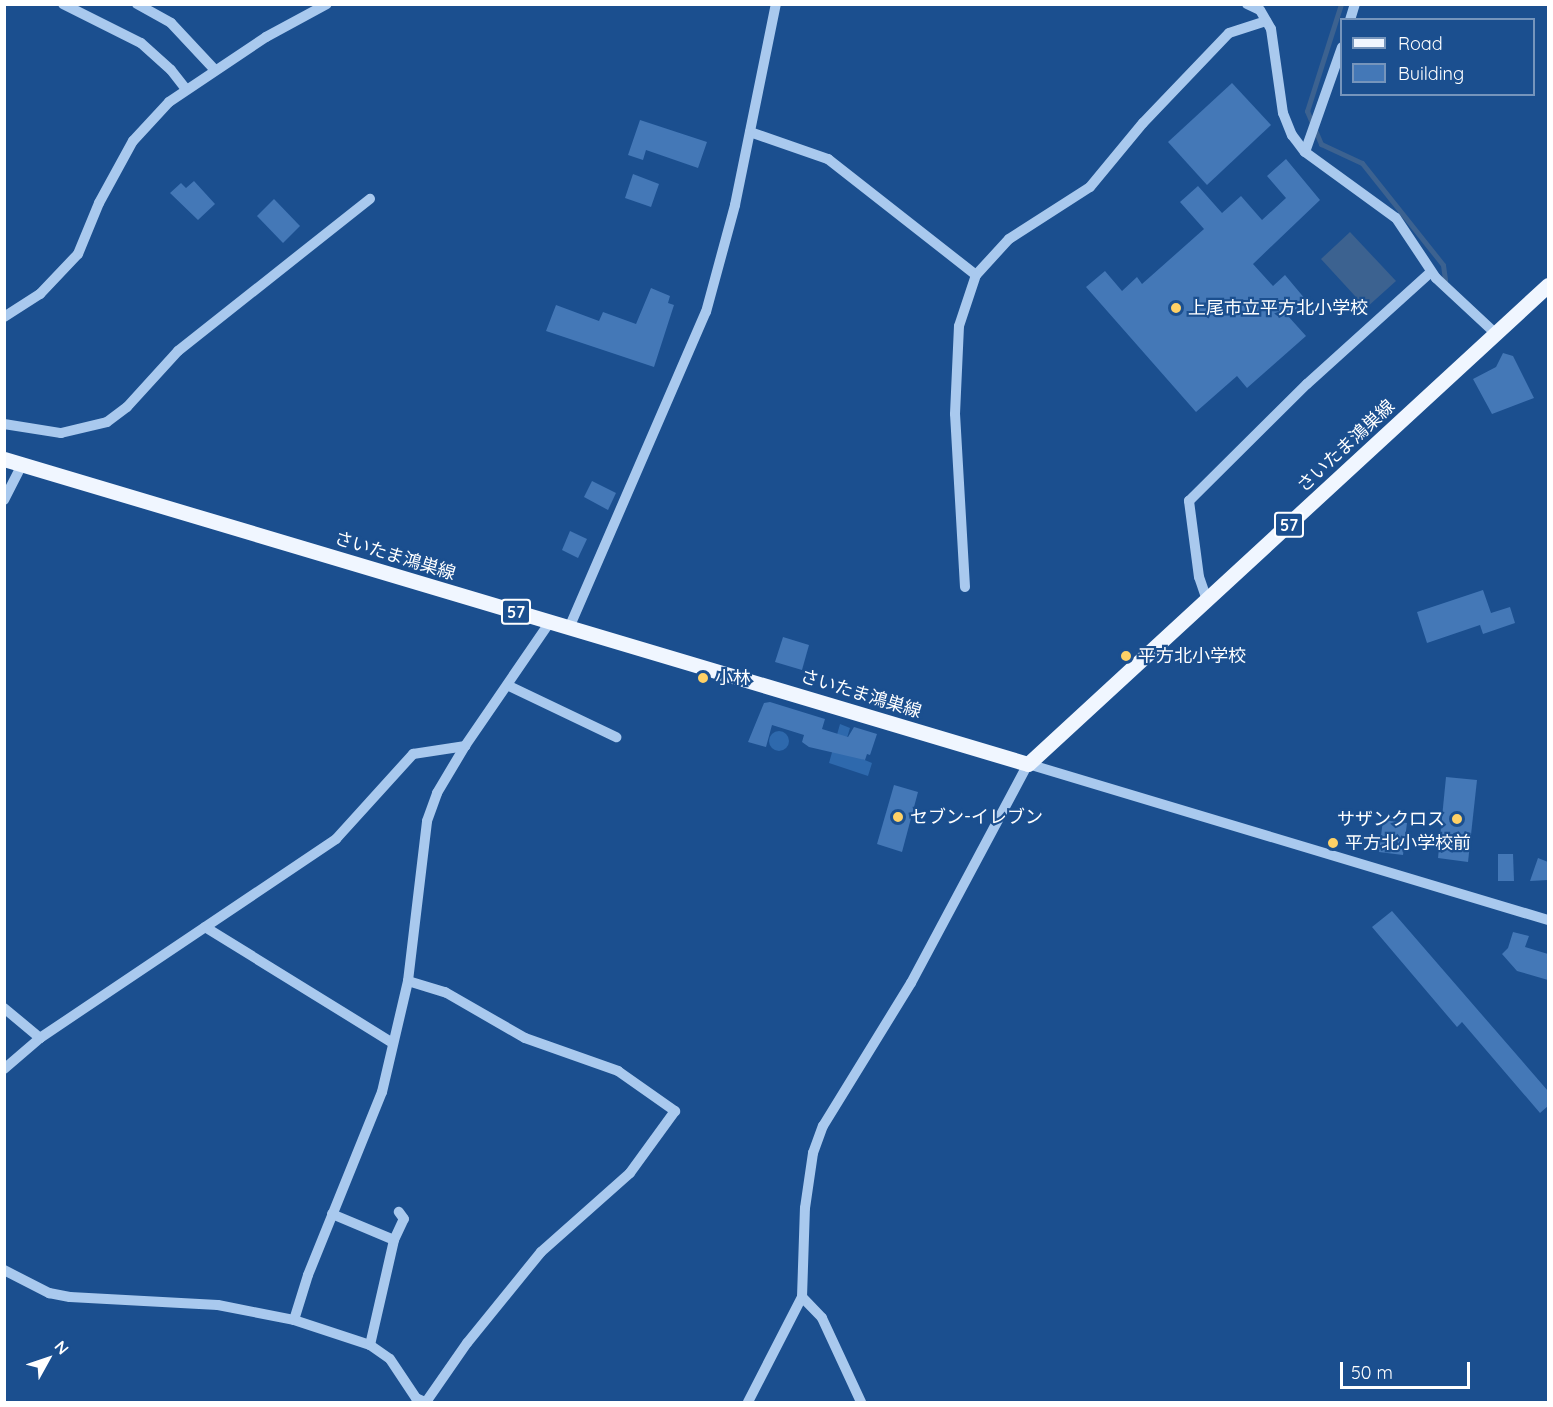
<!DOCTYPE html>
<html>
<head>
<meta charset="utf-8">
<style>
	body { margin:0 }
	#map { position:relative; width:1553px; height:1407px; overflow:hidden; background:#1b4f8f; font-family:Quicksand,"Noto Sans JP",sans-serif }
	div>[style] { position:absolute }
	.green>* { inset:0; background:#2e69ad }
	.round { border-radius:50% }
	.water>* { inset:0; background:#3c6290 }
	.stream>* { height:5px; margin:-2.5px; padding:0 2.5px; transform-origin:2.5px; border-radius:2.5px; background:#3c6290 }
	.building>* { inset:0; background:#4478b7 }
	.minor>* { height:10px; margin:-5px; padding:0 5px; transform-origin:5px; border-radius:5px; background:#a9c9ee }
	.major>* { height:15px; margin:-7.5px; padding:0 7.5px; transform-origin:7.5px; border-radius:7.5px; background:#f0f6ff }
	.dots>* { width:16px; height:16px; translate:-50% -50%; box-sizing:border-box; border:3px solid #1b4f8f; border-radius:50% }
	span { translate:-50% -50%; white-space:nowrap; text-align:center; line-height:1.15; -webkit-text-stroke:4.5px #1b4f8f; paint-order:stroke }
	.shield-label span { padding:2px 4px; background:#1b4f8f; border:2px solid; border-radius:4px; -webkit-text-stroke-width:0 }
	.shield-label { font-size:16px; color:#fff; font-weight:700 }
	.poi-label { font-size:18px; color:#fff }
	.left { translate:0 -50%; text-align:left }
	.right { translate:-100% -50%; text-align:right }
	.street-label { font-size:18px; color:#fff }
	.frame { position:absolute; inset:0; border:6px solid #fff; pointer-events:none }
	.legend { position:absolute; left:1340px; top:18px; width:195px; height:78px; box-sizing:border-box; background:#1b4f8f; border:2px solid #7695bc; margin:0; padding:8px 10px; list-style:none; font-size:18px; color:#fff }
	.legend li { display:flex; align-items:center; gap:12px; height:30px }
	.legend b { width:30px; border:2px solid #7695bc }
	.north { position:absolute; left:18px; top:1329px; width:60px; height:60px; -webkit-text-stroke:4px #1b4f8f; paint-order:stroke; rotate:50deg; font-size:16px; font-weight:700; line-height:24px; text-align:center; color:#fff }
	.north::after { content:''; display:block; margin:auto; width:21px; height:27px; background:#fff; clip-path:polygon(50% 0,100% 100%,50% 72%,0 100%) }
	.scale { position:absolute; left:1340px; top:1362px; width:130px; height:27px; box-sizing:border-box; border:3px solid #fff; border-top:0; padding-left:8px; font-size:18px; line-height:21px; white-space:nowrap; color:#fff; -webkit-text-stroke:4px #1b4f8f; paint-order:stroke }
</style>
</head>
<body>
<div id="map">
	<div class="green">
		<i style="clip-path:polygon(840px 724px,850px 728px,843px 751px,872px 763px,868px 776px,829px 763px)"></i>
		<i class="round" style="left:769px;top:731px;width:20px;height:20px"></i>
	</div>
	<div class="water">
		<i style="clip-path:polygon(1350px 232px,1396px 281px,1366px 308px,1321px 259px)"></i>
	</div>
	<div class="stream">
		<i style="left:1341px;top:4px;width:112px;rotate:107.6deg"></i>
		<i style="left:1307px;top:111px;width:36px;rotate:67deg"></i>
		<i style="left:1321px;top:144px;width:45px;rotate:24.9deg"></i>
		<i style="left:1362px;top:163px;width:130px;rotate:51.5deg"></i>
		<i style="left:1443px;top:265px;width:15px;rotate:82deg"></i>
	</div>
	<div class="building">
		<i style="clip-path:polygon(1232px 83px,1271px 125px,1207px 185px,1168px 142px)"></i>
		<i style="clip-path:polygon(640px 120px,707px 142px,698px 168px,646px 150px,643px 160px,628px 155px)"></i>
		<i style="clip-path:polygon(1286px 159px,1320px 200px,1253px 264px,1273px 286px,1285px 275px,1306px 300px,1288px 316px,1306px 336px,1247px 388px,1237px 376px,1196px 412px,1086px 287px,1105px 271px,1122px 291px,1137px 277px,1142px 284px,1204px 229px,1180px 202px,1198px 186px,1222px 213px,1241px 196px,1262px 220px,1286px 198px,1267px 176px)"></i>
		<i style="clip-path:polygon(633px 174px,659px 184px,651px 207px,625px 198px)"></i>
		<i style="clip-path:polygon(194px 181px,215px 204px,198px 220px,170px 193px,181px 183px,186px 188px)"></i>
		<i style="clip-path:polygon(274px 199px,300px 226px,283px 243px,257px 216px)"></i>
		<i style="clip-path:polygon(651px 288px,670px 296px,668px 303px,674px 305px,654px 367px,546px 331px,556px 305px,599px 321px,603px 312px,636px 324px)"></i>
		<i style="clip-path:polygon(1503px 353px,1513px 356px,1534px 398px,1492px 414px,1473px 379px,1496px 367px)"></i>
		<i style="clip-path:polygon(592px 481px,616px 493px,608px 510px,584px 497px)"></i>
		<i style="clip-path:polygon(570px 531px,587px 539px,578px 558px,562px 550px)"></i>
		<i style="clip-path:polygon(1483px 590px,1491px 613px,1510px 607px,1515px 623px,1483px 634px,1480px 625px,1427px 643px,1417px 612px)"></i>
		<i style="clip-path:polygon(783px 637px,809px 645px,802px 670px,775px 662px)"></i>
		<i style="clip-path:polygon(770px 702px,825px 719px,822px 729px,848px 737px,854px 727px,877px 734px,870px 755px,867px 754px,865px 760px,809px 747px,802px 742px,804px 735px,772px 725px,766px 747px,748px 742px,764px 703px)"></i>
		<i style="clip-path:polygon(1446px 777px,1477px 780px,1468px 862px,1438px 858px)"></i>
		<i style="clip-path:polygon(894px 785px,918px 792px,902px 852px,877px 844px)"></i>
		<i style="clip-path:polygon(1383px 820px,1407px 823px,1403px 855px,1379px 852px)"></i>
		<i style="clip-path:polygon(1498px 854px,1513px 854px,1514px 881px,1498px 881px)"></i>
		<i style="clip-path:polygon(1538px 858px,1548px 862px,1548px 880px,1530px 881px)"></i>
		<i style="clip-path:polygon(1392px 911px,1548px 1091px,1548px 1106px,1540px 1113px,1462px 1022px,1457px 1027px,1372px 927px)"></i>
		<i style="clip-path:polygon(1513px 932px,1529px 936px,1525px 947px,1548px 954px,1548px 980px,1517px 971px,1502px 954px,1508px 948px)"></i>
	</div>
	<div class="minor">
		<i style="left:63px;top:4px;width:87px;rotate:26.6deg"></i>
		<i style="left:141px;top:43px;width:40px;rotate:42deg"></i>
		<i style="left:171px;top:70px;width:24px;rotate:52deg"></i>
		<i style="left:137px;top:4px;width:39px;rotate:29deg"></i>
		<i style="left:171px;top:23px;width:64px;rotate:46.9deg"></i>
		<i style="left:1247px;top:4px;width:14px;rotate:25deg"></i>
		<i style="left:1260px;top:10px;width:22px;rotate:60deg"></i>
		<i style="left:1271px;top:29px;width:85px;rotate:81.9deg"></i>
		<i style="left:1283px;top:113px;width:24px;rotate:68deg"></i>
		<i style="left:1292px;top:135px;width:21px;rotate:53deg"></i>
		<i style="left:1305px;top:152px;width:112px;rotate:36deg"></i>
		<i style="left:1396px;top:218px;width:72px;rotate:56.3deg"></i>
		<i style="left:1436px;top:278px;width:82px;rotate:43deg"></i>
		<i style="left:1350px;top:20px;width:17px;rotate:-73deg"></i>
		<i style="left:750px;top:132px;width:83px;rotate:19.1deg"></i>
		<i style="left:828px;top:159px;width:188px;rotate:38.1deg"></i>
		<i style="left:1305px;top:152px;width:111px;rotate:-70.6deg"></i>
		<i style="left:4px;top:317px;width:43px;rotate:-32.6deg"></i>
		<i style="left:40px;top:294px;width:55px;rotate:-46.5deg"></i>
		<i style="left:78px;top:254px;width:55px;rotate:-67.6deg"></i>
		<i style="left:99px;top:203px;width:71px;rotate:-61.3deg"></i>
		<i style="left:133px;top:141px;width:53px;rotate:-47.3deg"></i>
		<i style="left:169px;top:102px;width:117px;rotate:-33.8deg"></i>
		<i style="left:266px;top:37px;width:69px;rotate:-28.4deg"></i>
		<i style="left:4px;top:424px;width:58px;rotate:9deg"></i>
		<i style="left:61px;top:433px;width:47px;rotate:-13.4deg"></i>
		<i style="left:107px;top:422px;width:25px;rotate:-37deg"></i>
		<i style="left:127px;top:407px;width:76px;rotate:-47.7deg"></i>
		<i style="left:178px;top:351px;width:245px;rotate:-38.4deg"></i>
		<i style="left:4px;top:500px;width:39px;rotate:-63deg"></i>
		<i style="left:965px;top:587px;width:173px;rotate:-93.3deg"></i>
		<i style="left:955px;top:414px;width:88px;rotate:-87.4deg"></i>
		<i style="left:959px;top:326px;width:54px;rotate:-71.6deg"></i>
		<i style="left:976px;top:275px;width:49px;rotate:-47.5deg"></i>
		<i style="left:1009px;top:239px;width:96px;rotate:-32.7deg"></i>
		<i style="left:1090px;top:187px;width:83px;rotate:-50.4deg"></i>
		<i style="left:1143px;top:123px;width:124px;rotate:-46.3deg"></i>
		<i style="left:1229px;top:33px;width:39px;rotate:-18deg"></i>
		<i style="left:1207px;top:600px;width:24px;rotate:-109deg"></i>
		<i style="left:1199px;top:577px;width:77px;rotate:-97.5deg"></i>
		<i style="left:1189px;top:501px;width:166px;rotate:-44.8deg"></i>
		<i style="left:1307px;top:384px;width:167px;rotate:-42.1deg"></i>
		<i style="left:569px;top:628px;width:344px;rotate:-66.6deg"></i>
		<i style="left:706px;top:312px;width:111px;rotate:-74.8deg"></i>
		<i style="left:735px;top:205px;width:205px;rotate:-78.5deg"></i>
		<i style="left:509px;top:686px;width:119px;rotate:25.5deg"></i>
		<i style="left:205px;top:927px;width:221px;rotate:31.7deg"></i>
		<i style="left:408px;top:981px;width:39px;rotate:17deg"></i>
		<i style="left:445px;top:992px;width:92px;rotate:29.9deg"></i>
		<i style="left:525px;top:1038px;width:99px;rotate:19.5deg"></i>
		<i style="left:618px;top:1071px;width:70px;rotate:35.1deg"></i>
		<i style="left:675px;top:1111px;width:77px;rotate:126deg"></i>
		<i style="left:630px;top:1173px;width:119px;rotate:138.4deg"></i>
		<i style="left:541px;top:1252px;width:117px;rotate:129.1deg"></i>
		<i style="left:467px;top:1343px;width:72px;rotate:124.8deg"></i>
		<i style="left:4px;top:1008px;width:47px;rotate:39.8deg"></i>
		<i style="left:4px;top:1069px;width:48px;rotate:-40.7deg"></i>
		<i style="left:40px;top:1038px;width:357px;rotate:-33.9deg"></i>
		<i style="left:336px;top:839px;width:115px;rotate:-47.8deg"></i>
		<i style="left:413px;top:754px;width:53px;rotate:-8.7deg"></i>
		<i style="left:332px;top:1214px;width:67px;rotate:22.8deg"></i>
		<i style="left:4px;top:1270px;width:51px;rotate:27.1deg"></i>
		<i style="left:49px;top:1293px;width:21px;rotate:11deg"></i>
		<i style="left:70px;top:1297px;width:148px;rotate:3.1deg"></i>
		<i style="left:218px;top:1305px;width:77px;rotate:11.2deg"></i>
		<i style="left:294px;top:1320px;width:80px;rotate:18.2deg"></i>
		<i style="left:370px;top:1345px;width:24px;rotate:35deg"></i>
		<i style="left:390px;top:1359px;width:47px;rotate:56.3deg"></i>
		<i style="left:416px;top:1398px;width:10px;rotate:24deg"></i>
		<i style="left:802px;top:1297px;width:29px;rotate:46deg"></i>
		<i style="left:822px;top:1318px;width:93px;rotate:65.1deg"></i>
		<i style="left:294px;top:1320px;width:47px;rotate:-72.7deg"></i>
		<i style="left:308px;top:1275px;width:197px;rotate:-68deg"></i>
		<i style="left:382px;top:1092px;width:114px;rotate:-76.8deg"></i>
		<i style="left:408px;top:981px;width:161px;rotate:-83.2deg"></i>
		<i style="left:427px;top:821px;width:30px;rotate:-70deg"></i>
		<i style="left:437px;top:793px;width:55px;rotate:-59.2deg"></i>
		<i style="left:465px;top:746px;width:150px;rotate:-55.6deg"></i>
		<i style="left:370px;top:1345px;width:108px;rotate:-77.1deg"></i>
		<i style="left:394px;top:1240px;width:23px;rotate:-65deg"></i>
		<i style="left:404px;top:1219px;width:9px;rotate:-126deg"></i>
		<i style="left:748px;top:1402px;width:118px;rotate:-62.8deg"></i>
		<i style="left:802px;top:1297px;width:89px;rotate:-88.1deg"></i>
		<i style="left:805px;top:1208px;width:56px;rotate:-81.7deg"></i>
		<i style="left:813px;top:1153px;width:29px;rotate:-70deg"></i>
		<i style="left:823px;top:1126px;width:168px;rotate:-58.4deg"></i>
		<i style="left:911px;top:983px;width:248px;rotate:-61.9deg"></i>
		<i style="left:1028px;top:764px;width:543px;rotate:16.7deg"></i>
	</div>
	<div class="major">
		<i style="left:4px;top:459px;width:1068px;rotate:16.59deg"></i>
		<i style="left:1028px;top:764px;width:707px;rotate:-42.65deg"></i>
	</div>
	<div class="dots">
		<i style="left:1176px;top:308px;background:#ffd166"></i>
		<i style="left:1126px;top:656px;background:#ffd166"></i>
		<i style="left:703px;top:678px;background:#ffd166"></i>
		<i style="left:898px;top:817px;background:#ffd166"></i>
		<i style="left:1457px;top:819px;background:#ffd166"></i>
		<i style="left:1333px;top:843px;background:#ffd166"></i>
	</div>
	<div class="shield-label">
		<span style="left:1289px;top:525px">57</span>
		<span style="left:516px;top:612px">57</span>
	</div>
	<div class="poi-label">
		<span class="left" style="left:1188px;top:308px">上尾市立平方北小学校</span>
		<span class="left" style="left:1138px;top:656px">平方北小学校</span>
		<span class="left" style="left:715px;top:678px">小林</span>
		<span class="left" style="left:910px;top:817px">セブン-イレブン</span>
		<span class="right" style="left:1445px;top:819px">サザンクロス</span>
		<span class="left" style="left:1345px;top:843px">平方北小学校前</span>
	</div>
	<div class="street-label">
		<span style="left:1346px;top:446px;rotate:-43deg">さいたま鴻巣線</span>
		<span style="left:395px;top:556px;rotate:17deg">さいたま鴻巣線</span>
		<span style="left:861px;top:694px;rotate:17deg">さいたま鴻巣線</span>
	</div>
	<div class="frame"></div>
	<ul class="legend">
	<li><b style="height:8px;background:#f0f6ff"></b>Road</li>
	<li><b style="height:16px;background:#4478b7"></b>Building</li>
	</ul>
	<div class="north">N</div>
	<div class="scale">50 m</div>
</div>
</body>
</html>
